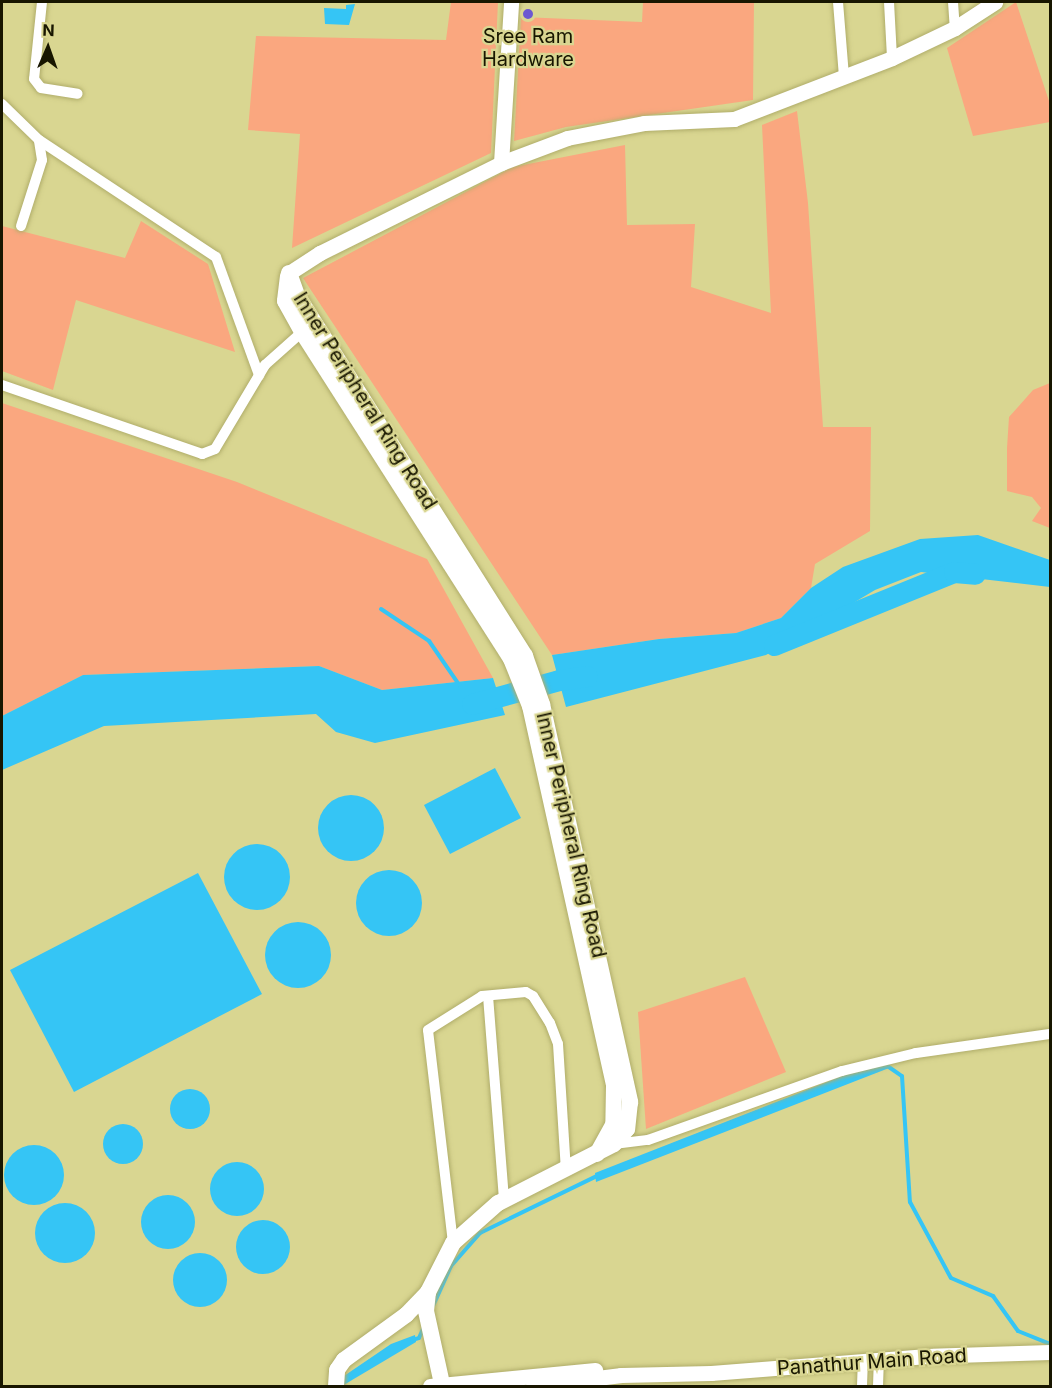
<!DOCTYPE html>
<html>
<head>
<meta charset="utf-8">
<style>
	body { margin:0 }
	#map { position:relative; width:1052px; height:1388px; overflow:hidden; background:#d9d691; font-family:Inter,sans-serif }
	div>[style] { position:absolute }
	.green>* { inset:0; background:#faa77f }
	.water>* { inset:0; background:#35c5f5 }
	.round { border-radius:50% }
	.stream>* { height:4px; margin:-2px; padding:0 2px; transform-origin:2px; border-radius:2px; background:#35c5f5 }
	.river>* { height:21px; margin:-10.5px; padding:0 10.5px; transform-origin:10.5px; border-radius:10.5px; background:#35c5f5 }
	.roads { filter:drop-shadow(0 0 2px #b0ad6a) drop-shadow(0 0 2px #b0ad6a) }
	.street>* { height:10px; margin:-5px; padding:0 5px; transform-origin:5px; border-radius:5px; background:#fff }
	.secondary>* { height:15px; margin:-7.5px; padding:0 7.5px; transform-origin:7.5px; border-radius:7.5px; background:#fff }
	.primary>* { height:16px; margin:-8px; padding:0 8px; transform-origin:8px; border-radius:8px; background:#fff }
	.dots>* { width:16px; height:16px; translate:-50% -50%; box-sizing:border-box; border:3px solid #d9d691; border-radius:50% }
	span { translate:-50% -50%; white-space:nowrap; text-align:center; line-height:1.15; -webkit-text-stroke:4.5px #d9d691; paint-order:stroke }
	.poi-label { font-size:20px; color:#181600 }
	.street-label { font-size:20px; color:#181600 }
	.frame { position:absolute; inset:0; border:3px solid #181600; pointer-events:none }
	.north { position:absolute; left:18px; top:18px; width:60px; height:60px; -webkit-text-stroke:4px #d9d691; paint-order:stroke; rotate:2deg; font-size:16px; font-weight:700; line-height:24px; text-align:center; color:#181600 }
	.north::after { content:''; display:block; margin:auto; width:21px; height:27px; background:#181600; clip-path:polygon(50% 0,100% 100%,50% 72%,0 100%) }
</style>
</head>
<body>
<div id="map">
	<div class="green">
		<i style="clip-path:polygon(451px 2px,498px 2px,491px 153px,292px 248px,300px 134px,248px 130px,256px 36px,446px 40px)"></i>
		<i style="clip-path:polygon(643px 2px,754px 2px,753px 100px,566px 127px,514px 141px,521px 17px,642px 22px)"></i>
		<i style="clip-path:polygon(1016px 2px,1050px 104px,1050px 122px,973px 136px,947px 48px)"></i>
		<i style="clip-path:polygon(797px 111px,808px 203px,823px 427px,871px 427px,870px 531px,815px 564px,811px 588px,781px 618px,736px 633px,659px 639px,552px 655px,303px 278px,513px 167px,625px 145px,627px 225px,695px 224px,691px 287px,771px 313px,762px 125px)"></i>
		<i style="clip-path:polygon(141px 221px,208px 264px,235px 352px,76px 300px,53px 390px,2px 371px,2px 226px,125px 258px)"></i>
		<i style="clip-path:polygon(1050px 383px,1050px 528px,1032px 521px,1041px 508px,1032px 497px,1007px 491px,1007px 448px,1009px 417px,1033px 390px)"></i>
		<i style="clip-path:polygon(2px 403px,237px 482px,427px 559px,493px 678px,382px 690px,319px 666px,83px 675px,2px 716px)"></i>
		<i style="clip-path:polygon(745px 977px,786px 1072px,646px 1129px,638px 1012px)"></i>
	</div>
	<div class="water">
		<i style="clip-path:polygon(355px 4px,349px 25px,325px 24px,324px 8px,346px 9px,346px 5px)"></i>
		<i style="clip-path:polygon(978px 535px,1050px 560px,1050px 587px,921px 572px,875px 590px,766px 655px,566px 707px,552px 655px,659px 639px,736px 633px,781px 618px,811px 588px,843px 567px,920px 539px)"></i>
		<i style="clip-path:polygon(319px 666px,382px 690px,493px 678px,505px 715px,375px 743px,336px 732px,316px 714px,104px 726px,2px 770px,2px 716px,83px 675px)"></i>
		<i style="clip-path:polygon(495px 768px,521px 818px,450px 854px,424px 805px)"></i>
		<i class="round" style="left:318px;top:795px;width:66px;height:66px"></i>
		<i class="round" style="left:224px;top:844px;width:66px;height:66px"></i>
		<i class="round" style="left:356px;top:870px;width:66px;height:66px"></i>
		<i style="clip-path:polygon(198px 873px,262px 994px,74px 1092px,10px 970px)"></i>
		<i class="round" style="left:265px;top:922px;width:66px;height:66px"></i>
		<i style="clip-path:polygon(888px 1058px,889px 1068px,596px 1182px,595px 1173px)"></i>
		<i class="round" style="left:170px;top:1089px;width:40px;height:40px"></i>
		<i class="round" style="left:103px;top:1124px;width:40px;height:40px"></i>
		<i class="round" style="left:4px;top:1145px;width:60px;height:60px"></i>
		<i class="round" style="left:210px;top:1162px;width:54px;height:54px"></i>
		<i class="round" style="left:141px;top:1195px;width:54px;height:54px"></i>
		<i class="round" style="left:35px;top:1203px;width:60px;height:60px"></i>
		<i class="round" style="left:236px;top:1220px;width:54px;height:54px"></i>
		<i class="round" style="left:173px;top:1253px;width:54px;height:54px"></i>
		<i style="clip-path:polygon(415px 1335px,416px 1342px,342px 1386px,341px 1378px,391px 1344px)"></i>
	</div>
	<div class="stream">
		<i style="left:381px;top:609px;width:58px;rotate:33.7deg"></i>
		<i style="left:429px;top:641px;width:55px;rotate:55.4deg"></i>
		<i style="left:886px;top:1065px;width:19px;rotate:35deg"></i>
		<i style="left:902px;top:1076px;width:126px;rotate:86.4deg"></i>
		<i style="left:910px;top:1202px;width:86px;rotate:61.7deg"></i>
		<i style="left:951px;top:1278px;width:46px;rotate:23.2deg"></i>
		<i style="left:993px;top:1296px;width:43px;rotate:54.5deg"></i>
		<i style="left:1018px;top:1331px;width:35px;rotate:22deg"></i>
		<i style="left:433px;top:1306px;width:44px;rotate:-65.8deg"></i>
		<i style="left:451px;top:1266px;width:44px;rotate:-48.7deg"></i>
		<i style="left:480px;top:1233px;width:132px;rotate:-26deg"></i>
		<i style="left:412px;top:1340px;width:7px;rotate:-16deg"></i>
		<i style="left:419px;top:1338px;width:12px;rotate:-66deg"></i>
	</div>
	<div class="river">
		<i style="left:774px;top:645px;width:194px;rotate:-22.1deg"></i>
		<i style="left:954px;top:572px;width:21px;rotate:5deg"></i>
		<i style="left:472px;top:704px;width:90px;rotate:-15.4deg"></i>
		<i style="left:559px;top:680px;width:28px;rotate:-8deg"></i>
	</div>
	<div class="roads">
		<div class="street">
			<i style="left:42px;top:2px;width:77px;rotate:95.9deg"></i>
			<i style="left:34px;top:79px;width:11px;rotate:52deg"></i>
			<i style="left:41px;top:88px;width:37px;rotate:9deg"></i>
			<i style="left:838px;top:2px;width:74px;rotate:85.4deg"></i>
			<i style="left:889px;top:2px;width:56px;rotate:86.9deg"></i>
			<i style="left:953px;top:2px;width:26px;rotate:86deg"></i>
			<i style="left:2px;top:104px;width:52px;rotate:44.2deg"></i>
			<i style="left:39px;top:140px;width:212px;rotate:33.5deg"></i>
			<i style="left:216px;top:257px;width:126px;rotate:70deg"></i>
			<i style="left:21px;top:226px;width:69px;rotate:-72.3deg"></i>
			<i style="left:42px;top:160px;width:20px;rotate:-99deg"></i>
			<i style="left:2px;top:385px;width:212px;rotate:19deg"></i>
			<i style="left:202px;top:454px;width:14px;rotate:-21deg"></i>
			<i style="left:215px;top:449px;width:98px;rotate:-59.2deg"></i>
			<i style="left:265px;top:365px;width:50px;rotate:-41.7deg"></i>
			<i style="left:488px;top:996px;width:206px;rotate:85.5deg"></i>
			<i style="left:614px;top:1144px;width:34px;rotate:-7deg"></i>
			<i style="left:648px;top:1140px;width:206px;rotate:-19.6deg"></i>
			<i style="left:842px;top:1071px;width:76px;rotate:-13.7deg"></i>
			<i style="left:916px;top:1053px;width:135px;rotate:-8.1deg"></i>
			<i style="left:453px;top:1243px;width:214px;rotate:-96.7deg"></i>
			<i style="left:428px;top:1030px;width:64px;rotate:-32.2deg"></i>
			<i style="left:482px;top:996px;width:44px;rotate:-5.2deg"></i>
			<i style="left:526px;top:992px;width:8px;rotate:30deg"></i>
			<i style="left:533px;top:996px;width:32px;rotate:58deg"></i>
			<i style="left:550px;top:1023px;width:22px;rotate:69deg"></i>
			<i style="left:558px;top:1044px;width:126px;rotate:86.4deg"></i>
			<i style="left:862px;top:1386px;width:24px;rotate:-88deg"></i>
			<i style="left:878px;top:1386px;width:26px;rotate:-88deg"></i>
		</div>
		<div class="secondary">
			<i style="left:501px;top:163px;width:161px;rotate:-86.4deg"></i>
			<i style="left:289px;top:273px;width:37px;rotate:-33deg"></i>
			<i style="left:320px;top:253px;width:202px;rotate:-26.4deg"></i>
			<i style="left:501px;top:163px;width:71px;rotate:-20.7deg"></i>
			<i style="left:567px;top:138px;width:78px;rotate:-11deg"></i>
			<i style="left:644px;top:123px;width:90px;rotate:-2.5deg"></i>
			<i style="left:734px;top:119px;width:169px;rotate:-21.1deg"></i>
			<i style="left:892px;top:58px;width:70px;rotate:-25.5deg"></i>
			<i style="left:955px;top:28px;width:48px;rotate:-33deg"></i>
			<i style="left:430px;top:1386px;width:166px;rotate:-5.5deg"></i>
			<i style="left:533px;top:1386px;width:89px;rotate:-7.1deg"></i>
			<i style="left:621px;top:1375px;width:90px;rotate:-1.3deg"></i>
			<i style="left:711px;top:1373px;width:217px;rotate:-4.5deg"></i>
			<i style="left:927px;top:1356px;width:123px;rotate:-1.9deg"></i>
		</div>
		<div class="primary">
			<i style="left:289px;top:273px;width:23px;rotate:70deg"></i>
			<i style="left:297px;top:295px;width:427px;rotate:57.7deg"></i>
			<i style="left:525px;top:656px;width:51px;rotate:70.5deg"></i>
			<i style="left:542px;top:704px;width:408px;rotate:77.5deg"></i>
			<i style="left:630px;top:1102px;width:27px;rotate:96deg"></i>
			<i style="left:627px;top:1129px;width:20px;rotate:131deg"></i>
			<i style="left:614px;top:1144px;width:130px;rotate:153deg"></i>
			<i style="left:498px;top:1203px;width:60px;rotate:138.4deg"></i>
			<i style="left:453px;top:1243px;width:55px;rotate:117deg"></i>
			<i style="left:428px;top:1292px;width:19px;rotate:96deg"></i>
			<i style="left:426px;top:1311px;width:75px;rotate:77.6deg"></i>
			<i style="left:288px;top:276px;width:25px;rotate:97deg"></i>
			<i style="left:285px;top:301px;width:35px;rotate:61deg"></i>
			<i style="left:302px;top:332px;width:388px;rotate:57.4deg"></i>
			<i style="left:511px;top:659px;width:51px;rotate:68deg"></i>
			<i style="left:530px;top:706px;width:389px;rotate:77.5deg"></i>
			<i style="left:614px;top:1086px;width:39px;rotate:91deg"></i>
			<i style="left:613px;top:1125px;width:33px;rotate:119deg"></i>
			<i style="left:336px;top:1386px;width:16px;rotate:-86deg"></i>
			<i style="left:337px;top:1370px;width:12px;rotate:-55deg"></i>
			<i style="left:344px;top:1360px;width:77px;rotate:-36deg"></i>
			<i style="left:406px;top:1315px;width:32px;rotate:-46deg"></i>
		</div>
	</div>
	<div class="dots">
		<i style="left:528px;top:14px;background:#6c58d1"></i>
	</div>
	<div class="poi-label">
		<span style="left:528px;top:48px">Sree Ram<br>Hardware</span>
	</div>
	<div class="street-label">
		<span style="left:365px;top:401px;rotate:58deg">Inner Peripheral Ring Road</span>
		<span style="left:571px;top:835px;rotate:77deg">Inner Peripheral Ring Road</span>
		<span style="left:872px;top:1362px;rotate:-4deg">Panathur Main Road</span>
	</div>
	<div class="frame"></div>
	<div class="north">N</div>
</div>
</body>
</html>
